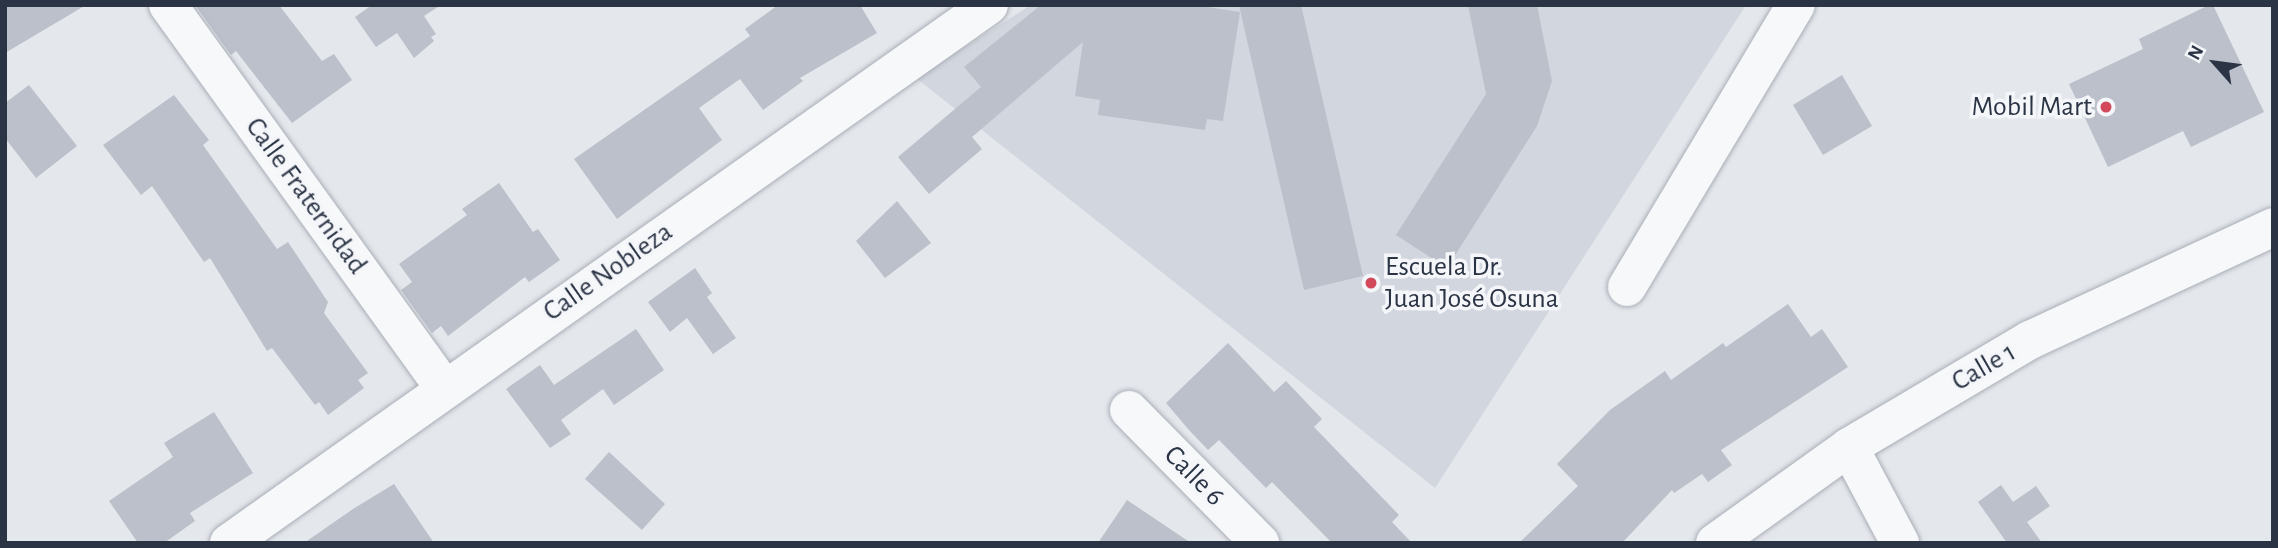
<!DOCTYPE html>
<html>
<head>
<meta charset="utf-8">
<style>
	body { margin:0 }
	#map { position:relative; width:2278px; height:548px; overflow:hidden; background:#e4e7ec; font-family:"Alegreya Sans",sans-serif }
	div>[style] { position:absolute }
	.built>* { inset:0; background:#d2d6de }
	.building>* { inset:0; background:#bbc0ca }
	.roads { filter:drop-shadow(0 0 2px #a9aeb7) drop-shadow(0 0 2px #a9aeb7) }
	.minor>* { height:38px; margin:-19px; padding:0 19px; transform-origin:19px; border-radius:19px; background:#f7f8fa }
	.dots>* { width:19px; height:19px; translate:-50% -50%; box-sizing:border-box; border:4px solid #f4f6f9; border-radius:50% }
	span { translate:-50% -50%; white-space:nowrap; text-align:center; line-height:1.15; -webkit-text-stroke:7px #f4f6f9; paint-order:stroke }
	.poi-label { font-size:28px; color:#2b3445 }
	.right { translate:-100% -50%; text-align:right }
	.left { translate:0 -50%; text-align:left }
	.street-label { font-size:28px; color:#2b3445 }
	.frame { position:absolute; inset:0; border:7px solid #2b3445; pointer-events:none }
	.north { position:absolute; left:2180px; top:28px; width:70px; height:70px; -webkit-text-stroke:5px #f4f6f9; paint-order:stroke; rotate:298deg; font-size:19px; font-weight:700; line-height:28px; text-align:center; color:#2b3445 }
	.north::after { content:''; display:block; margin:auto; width:24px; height:32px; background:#2b3445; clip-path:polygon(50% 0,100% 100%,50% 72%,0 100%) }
</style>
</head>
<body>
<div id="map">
	<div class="built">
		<i style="clip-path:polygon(1031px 5px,1746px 5px,1435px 488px,916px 78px)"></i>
	</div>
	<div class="building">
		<i style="clip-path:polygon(5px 5px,86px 5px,5px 53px)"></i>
		<i style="clip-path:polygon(195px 5px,279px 5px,322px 61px,334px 54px,352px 80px,292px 123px,236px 51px,231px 55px)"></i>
		<i style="clip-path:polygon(372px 5px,441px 5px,424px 16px,436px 34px,431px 37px,434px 41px,414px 58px,397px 33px,376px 47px,355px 17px)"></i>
		<i style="clip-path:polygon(778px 5px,860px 5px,877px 33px,800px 78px,803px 81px,763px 110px,740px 79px,699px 108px,722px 140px,617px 219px,574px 159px,750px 36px,745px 29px)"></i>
		<i style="clip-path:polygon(1041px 5px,1194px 5px,1240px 12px,1223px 121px,1207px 119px,1205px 130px,1098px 115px,1100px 100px,1075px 96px,1083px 42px,972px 137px,982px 149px,929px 194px,898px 157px,981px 87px,964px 67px)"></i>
		<i style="clip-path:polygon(1239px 5px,1301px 5px,1363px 276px,1304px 290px)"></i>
		<i style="clip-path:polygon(1468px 5px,1537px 5px,1552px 81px,1537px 126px,1447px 268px,1396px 235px,1486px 94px)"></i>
		<i style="clip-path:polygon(2209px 5px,2213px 5px,2264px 112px,2191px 147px,2183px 131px,2108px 167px,2069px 84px,2143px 49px,2139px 39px)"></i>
		<i style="clip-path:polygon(1842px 75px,1872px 126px,1823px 155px,1793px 105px)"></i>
		<i style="clip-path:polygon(29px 85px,77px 146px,36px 178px,5px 138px,5px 103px)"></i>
		<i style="clip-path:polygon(174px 95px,209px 140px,203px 145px,277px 249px,288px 242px,328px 302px,324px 313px,368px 373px,358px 380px,364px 388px,328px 415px,319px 402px,315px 405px,272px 348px,267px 351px,210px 258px,204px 262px,152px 186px,141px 195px,103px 145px)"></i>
		<i style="clip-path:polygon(499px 183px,533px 232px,538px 229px,560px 260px,529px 282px,525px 277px,448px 336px,441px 326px,432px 333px,401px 290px,412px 282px,399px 264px,467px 215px,462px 209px)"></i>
		<i style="clip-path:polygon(897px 201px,931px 243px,885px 278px,856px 241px)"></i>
		<i style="clip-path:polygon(695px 268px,712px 293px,707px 297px,736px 338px,713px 354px,687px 318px,670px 332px,648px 302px)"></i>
		<i style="clip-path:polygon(1788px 304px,1811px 337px,1822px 329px,1848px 367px,1721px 450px,1732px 465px,1708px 482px,1702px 474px,1674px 493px,1672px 490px,1622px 543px,1519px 543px,1578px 486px,1557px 464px,1610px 410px,1665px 371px,1671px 380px,1723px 343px,1726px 347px)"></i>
		<i style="clip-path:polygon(636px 329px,664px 370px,614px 405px,603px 389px,561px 420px,571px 434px,550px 448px,506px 389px,540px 365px,554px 385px)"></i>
		<i style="clip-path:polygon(1228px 343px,1274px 392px,1286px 381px,1322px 419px,1314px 427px,1399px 515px,1392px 522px,1412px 543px,1332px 543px,1272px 482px,1266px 488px,1219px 440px,1208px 450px,1189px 430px,1166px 403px)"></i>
		<i style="clip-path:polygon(214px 412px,253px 473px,190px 513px,195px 521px,164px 543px,138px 543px,109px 501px,173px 457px,164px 443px)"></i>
		<i style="clip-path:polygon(609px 452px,665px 504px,642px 530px,585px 479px)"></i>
		<i style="clip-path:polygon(394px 484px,434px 543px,304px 543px,353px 509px)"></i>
		<i style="clip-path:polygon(2001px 485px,2013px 502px,2036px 486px,2050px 506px,2027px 522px,2042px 543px,2007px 543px,1978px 502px)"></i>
		<i style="clip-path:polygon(1127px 500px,1191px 543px,1098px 543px)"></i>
	</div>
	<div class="roads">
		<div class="minor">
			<i style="left:168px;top:5px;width:471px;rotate:54.2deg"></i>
			<i style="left:1627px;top:287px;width:329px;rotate:-59.1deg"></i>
			<i style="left:1129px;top:410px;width:187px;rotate:45.4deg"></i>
			<i style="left:1849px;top:447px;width:109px;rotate:62deg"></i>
			<i style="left:229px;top:543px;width:931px;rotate:-35.29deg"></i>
			<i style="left:1715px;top:543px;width:165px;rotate:-35.6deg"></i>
			<i style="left:1849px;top:447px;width:210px;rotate:-30.6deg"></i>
			<i style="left:2030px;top:340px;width:268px;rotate:-24.9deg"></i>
		</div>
	</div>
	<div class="dots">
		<i style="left:2106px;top:107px;background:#d1495b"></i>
		<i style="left:1371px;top:283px;background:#d1495b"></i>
	</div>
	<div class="poi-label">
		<span class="right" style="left:2092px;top:107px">Mobil Mart</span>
		<span class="left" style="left:1385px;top:283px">Escuela Dr.<br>Juan José Osuna</span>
	</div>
	<div class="street-label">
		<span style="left:306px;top:196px;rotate:54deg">Calle Fraternidad</span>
		<span style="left:608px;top:272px;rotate:-35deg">Calle Nobleza</span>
		<span style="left:1984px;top:367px;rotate:-30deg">Calle 1</span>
		<span style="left:1194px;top:476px;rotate:45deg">Calle 6</span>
	</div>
	<div class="frame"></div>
	<div class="north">N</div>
</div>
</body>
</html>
